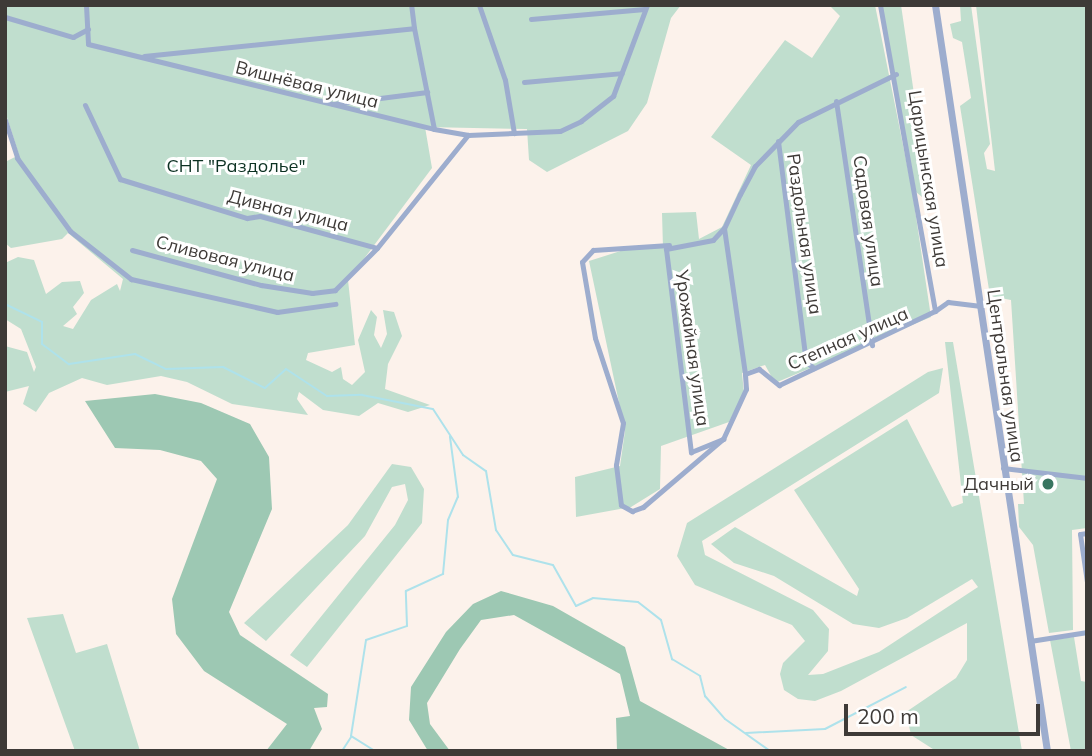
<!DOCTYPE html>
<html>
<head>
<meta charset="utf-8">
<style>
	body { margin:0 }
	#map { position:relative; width:1092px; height:756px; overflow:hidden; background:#fcf2eb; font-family:Mulish,sans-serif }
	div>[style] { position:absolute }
	.green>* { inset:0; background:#c0dece }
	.forest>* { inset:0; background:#9dc8b3 }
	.stream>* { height:2px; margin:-1px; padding:0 1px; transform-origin:1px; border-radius:1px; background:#aee2eb }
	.minor>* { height:5px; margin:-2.5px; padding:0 2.5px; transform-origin:2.5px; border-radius:2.5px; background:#9dadce }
	.tertiary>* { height:7px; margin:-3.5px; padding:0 3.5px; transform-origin:3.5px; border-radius:3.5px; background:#9dadce }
	.dots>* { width:19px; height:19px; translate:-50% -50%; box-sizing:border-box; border:4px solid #fff; border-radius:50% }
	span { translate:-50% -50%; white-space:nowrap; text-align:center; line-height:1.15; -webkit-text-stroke:6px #fff; paint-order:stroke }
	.street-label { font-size:18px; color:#3e3a37 }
	.park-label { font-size:18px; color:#0c3122 }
	.poi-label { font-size:18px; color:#3e3a37 }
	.right { translate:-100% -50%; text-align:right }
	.frame { position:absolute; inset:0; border:7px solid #3e3a37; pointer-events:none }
	.scale { position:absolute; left:844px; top:704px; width:196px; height:32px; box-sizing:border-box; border:4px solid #3e3a37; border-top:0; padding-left:9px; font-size:21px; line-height:24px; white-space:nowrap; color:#3e3a37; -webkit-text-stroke:5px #fff; paint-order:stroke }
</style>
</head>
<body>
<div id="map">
	<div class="green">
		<i style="clip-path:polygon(5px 5px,681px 5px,671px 18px,647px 103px,628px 131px,547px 172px,529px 160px,527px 129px,425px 127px,432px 168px,348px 280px,355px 345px,308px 353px,306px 360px,332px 372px,341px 367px,343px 379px,352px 385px,365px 372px,358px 340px,371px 310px,377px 317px,374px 335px,381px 348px,387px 334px,383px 310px,394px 312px,402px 336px,388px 364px,385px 389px,430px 405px,408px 412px,378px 403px,359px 416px,323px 410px,299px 392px,297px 399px,308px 415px,232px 404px,187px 382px,161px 376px,107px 385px,82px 378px,49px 393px,36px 412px,23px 404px,29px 386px,5px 392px,5px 346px,27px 352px,34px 372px,36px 367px,21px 329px,5px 319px,5px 263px,18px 257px,34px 260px,46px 294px,62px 282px,80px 281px,84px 293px,73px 307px,77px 314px,63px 326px,73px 329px,91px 300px,117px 284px,120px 291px,123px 279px,68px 233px,62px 239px,11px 248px,5px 243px,5px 162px,19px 155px,5px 111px)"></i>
		<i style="clip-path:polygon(829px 5px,875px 5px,912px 190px,931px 317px,775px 383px,765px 365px,742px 373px,744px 393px,729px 422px,661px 446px,660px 489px,631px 507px,576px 517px,575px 477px,620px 466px,625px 431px,589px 261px,630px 248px,663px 248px,662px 213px,696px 212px,699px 239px,722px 227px,751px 165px,711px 137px,785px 40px,812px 58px,840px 16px)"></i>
		<i style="clip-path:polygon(882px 5px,901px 5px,926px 176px,922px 197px,916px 192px)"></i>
		<i style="clip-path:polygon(960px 5px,971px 5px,990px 144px,984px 153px,987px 169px,995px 171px,976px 5px,1087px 5px,1087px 528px,1072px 530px,1073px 630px,1049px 633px,1033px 545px,1019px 527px,1018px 504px,1024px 504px,1011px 300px,990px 296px,960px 106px,971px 98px,962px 42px,953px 38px,950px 24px,961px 21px)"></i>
		<i style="clip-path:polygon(945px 342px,953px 342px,1022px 751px,936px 751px,911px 735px,906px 712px,956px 678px,967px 660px,967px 623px,841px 691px,815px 701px,798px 699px,784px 690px,780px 674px,783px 663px,805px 641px,792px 625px,695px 585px,677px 556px,687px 523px,928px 372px,943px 368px,939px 393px,702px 541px,705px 555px,813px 610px,829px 629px,828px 651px,808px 675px,823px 674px,879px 652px,978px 587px,972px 579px,907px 618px,879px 628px,853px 624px,774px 576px,734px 563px,711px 544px,735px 527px,857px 596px,859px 589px,794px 490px,907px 419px,952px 507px,963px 503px)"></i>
		<i style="clip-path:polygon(392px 464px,411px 467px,424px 489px,422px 523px,307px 667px,290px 655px,395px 525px,408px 500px,405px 484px,392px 487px,365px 536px,266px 641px,244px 623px,348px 525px)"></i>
		<i style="clip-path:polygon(63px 614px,76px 653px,107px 644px,140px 751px,75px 751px,27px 618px)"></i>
		<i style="clip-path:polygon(1074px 637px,1081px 681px,1087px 682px,1087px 751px,1071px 751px,1050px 640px)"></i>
	</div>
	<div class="forest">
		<i style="clip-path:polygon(155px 394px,201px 403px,250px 424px,269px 457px,272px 509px,229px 612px,240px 635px,328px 694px,327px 707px,314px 708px,322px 729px,309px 751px,266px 751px,287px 724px,204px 671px,176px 634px,172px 599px,217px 479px,201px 461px,160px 450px,115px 448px,85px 401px)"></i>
		<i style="clip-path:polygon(501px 591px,553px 606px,625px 647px,640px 701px,731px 751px,617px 751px,616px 718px,630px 716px,620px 674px,514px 615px,481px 620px,460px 649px,427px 703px,430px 724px,450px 751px,428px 751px,409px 720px,411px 687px,446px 632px,473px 604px)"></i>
	</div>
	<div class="stream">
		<i style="left:5px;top:304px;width:41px;rotate:25.9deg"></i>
		<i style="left:42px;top:322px;width:22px;rotate:90deg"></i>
		<i style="left:42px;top:344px;width:34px;rotate:37deg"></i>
		<i style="left:69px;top:364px;width:67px;rotate:-8.6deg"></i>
		<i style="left:135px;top:354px;width:34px;rotate:26deg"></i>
		<i style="left:166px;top:369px;width:57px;rotate:-2deg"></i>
		<i style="left:223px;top:367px;width:47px;rotate:26.6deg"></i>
		<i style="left:265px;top:388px;width:28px;rotate:-42deg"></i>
		<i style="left:286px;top:369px;width:49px;rotate:33.4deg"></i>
		<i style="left:327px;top:396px;width:35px;rotate:-2deg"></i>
		<i style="left:362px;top:395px;width:72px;rotate:11.2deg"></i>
		<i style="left:433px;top:409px;width:55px;rotate:56.9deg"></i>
		<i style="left:463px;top:455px;width:28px;rotate:35deg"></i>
		<i style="left:486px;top:471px;width:60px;rotate:80.4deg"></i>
		<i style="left:496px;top:530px;width:30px;rotate:56deg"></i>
		<i style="left:513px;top:555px;width:41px;rotate:14deg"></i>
		<i style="left:553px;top:565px;width:47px;rotate:60.7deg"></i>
		<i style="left:576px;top:606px;width:19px;rotate:-25deg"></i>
		<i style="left:593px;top:598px;width:45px;rotate:5.1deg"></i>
		<i style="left:638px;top:602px;width:29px;rotate:38deg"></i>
		<i style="left:661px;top:620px;width:41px;rotate:74.2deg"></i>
		<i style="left:672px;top:659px;width:33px;rotate:31deg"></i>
		<i style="left:700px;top:676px;width:21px;rotate:76deg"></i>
		<i style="left:705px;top:696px;width:30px;rotate:49deg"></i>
		<i style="left:725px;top:719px;width:55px;rotate:35.4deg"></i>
		<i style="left:746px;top:733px;width:79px;rotate:-2.9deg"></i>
		<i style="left:825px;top:729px;width:91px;rotate:-27.4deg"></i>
		<i style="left:342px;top:751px;width:17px;rotate:-57deg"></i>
		<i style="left:375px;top:751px;width:28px;rotate:-148deg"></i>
		<i style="left:351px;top:736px;width:97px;rotate:-81.1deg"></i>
		<i style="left:366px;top:640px;width:43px;rotate:-18.9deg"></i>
		<i style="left:407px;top:626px;width:35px;rotate:-92deg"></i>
		<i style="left:406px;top:591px;width:41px;rotate:-24.7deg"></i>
		<i style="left:443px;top:574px;width:54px;rotate:-84.7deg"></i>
		<i style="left:448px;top:520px;width:25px;rotate:-67deg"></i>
		<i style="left:458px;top:497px;width:61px;rotate:-97.6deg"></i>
	</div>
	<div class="minor">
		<i style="left:86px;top:5px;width:39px;rotate:87deg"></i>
		<i style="left:88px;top:44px;width:356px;rotate:13.8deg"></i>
		<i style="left:434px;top:129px;width:103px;rotate:-101.2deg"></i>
		<i style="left:479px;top:5px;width:79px;rotate:70.9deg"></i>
		<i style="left:505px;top:80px;width:54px;rotate:80.4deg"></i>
		<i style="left:880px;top:5px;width:311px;rotate:79.8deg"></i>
		<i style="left:935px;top:311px;width:16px;rotate:-35deg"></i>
		<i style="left:948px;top:302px;width:31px;rotate:7deg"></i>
		<i style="left:5px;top:17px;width:71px;rotate:16.4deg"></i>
		<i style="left:73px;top:37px;width:17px;rotate:-28deg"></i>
		<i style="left:531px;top:19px;width:114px;rotate:-5deg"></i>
		<i style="left:144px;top:56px;width:271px;rotate:-5.9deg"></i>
		<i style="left:414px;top:28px;width:23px;rotate:-97deg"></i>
		<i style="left:896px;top:74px;width:109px;rotate:153.9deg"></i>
		<i style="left:798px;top:122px;width:62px;rotate:134.3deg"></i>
		<i style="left:755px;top:166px;width:32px;rotate:118deg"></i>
		<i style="left:740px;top:194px;width:38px;rotate:115deg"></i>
		<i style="left:724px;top:228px;width:148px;rotate:81.8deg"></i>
		<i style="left:745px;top:374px;width:15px;rotate:-20deg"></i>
		<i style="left:759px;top:369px;width:26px;rotate:39deg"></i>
		<i style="left:779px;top:385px;width:173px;rotate:-25.4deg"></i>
		<i style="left:524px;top:82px;width:98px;rotate:-5.2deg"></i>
		<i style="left:836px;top:101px;width:247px;rotate:81.6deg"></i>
		<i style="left:333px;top:104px;width:95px;rotate:-7.3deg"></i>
		<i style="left:85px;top:105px;width:82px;rotate:64.7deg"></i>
		<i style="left:120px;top:179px;width:133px;rotate:17.1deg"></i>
		<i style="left:247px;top:218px;width:13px;rotate:-9deg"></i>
		<i style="left:260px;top:216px;width:121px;rotate:15.3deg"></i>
		<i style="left:377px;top:248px;width:145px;rotate:-51.2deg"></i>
		<i style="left:5px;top:120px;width:40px;rotate:72deg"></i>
		<i style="left:17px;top:158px;width:90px;rotate:54deg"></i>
		<i style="left:70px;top:231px;width:78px;rotate:38.2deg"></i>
		<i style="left:131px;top:279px;width:150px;rotate:12.7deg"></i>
		<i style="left:277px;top:312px;width:59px;rotate:-7.9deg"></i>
		<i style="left:434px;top:129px;width:35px;rotate:10deg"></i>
		<i style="left:468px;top:135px;width:92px;rotate:-2.5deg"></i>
		<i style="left:560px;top:131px;width:23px;rotate:-25deg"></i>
		<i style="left:581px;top:121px;width:41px;rotate:-38deg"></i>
		<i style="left:613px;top:96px;width:97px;rotate:-69.5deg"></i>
		<i style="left:778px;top:141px;width:223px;rotate:82.8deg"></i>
		<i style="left:806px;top:362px;width:10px;rotate:37deg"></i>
		<i style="left:724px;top:228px;width:16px;rotate:133deg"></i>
		<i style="left:713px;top:240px;width:48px;rotate:169.2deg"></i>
		<i style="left:666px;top:249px;width:205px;rotate:83deg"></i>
		<i style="left:691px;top:452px;width:35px;rotate:-22deg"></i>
		<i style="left:723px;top:439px;width:55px;rotate:-65.3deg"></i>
		<i style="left:746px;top:389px;width:15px;rotate:-94deg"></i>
		<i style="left:669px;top:245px;width:76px;rotate:176.2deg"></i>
		<i style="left:593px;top:250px;width:16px;rotate:133deg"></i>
		<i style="left:582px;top:262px;width:77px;rotate:80.3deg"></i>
		<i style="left:595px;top:338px;width:89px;rotate:71.8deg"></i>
		<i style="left:623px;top:423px;width:43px;rotate:99.5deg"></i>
		<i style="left:616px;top:465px;width:40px;rotate:82.9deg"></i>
		<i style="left:621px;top:505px;width:13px;rotate:29deg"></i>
		<i style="left:632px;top:511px;width:12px;rotate:-20deg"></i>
		<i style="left:643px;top:507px;width:105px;rotate:-40.4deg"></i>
		<i style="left:132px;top:250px;width:134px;rotate:15.2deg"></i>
		<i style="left:261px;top:285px;width:52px;rotate:8.9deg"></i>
		<i style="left:312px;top:293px;width:23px;rotate:-7deg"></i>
		<i style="left:335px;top:290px;width:59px;rotate:-45deg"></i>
		<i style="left:1003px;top:468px;width:85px;rotate:6.8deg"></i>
		<i style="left:1087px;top:533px;width:7px;rotate:172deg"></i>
		<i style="left:1080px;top:534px;width:49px;rotate:81.7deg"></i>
		<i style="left:1030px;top:641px;width:58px;rotate:-9deg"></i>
	</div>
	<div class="tertiary">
		<i style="left:935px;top:5px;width:754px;rotate:81.46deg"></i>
	</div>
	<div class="dots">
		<i style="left:1048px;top:484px;background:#387560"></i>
	</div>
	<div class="street-label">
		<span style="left:307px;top:85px;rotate:14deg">Вишнёвая улица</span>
		<span style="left:928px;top:179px;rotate:81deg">Царицынская улица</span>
		<span style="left:288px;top:211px;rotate:14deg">Дивная улица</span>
		<span style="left:868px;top:221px;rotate:82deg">Садовая улица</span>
		<span style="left:804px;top:234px;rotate:82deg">Раздольная улица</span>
		<span style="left:225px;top:259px;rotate:14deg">Сливовая улица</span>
		<span style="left:848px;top:339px;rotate:-24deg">Степная улица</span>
		<span style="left:692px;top:348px;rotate:82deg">Урожайная улица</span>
		<span style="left:1005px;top:376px;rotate:82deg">Центральная улица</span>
	</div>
	<div class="park-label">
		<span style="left:236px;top:166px">СНТ "Раздолье"</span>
	</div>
	<div class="poi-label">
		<span class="right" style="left:1034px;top:484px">Дачный</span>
	</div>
	<div class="frame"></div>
	<div class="scale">200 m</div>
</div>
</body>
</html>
